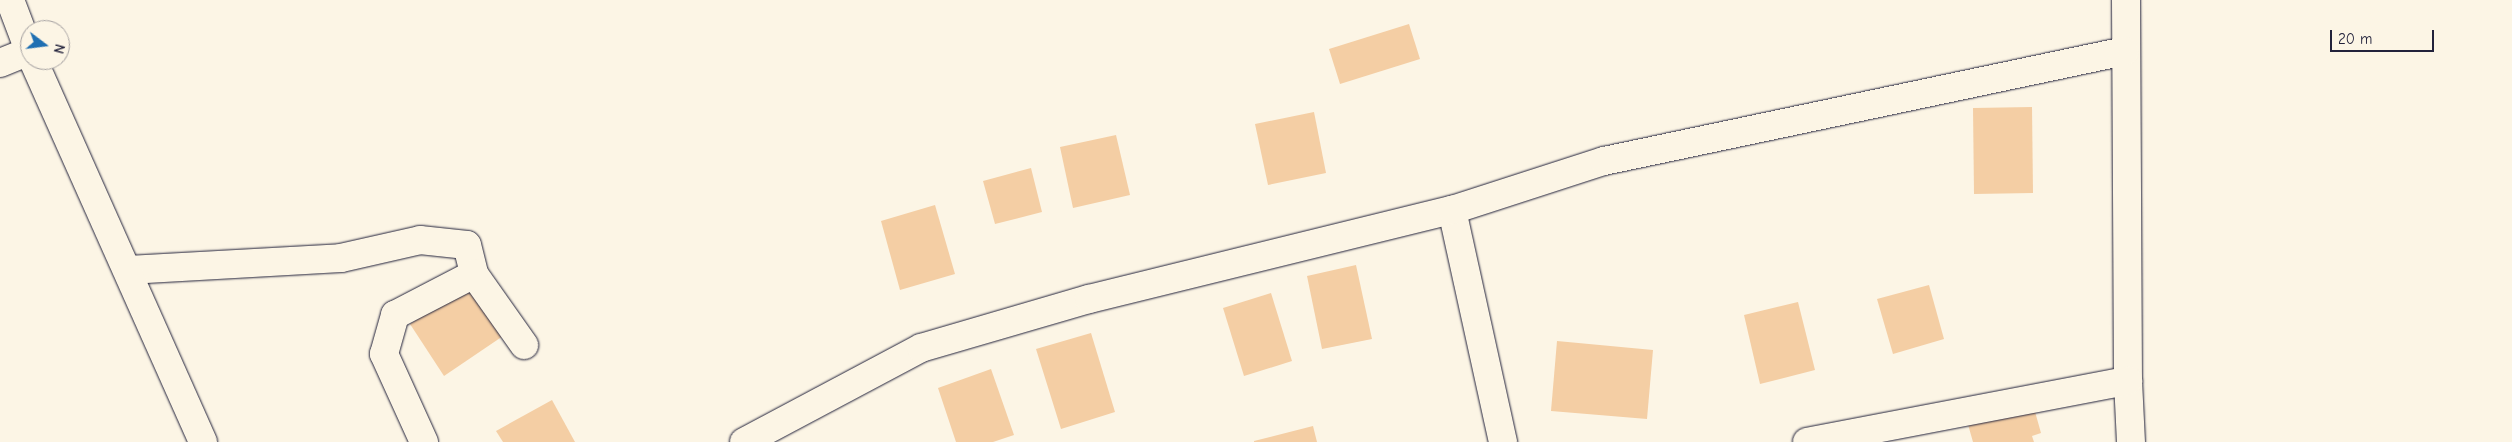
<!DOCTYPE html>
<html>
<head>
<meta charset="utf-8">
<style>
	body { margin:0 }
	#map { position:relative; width:2512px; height:442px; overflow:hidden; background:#fcf5e5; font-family:"Comic Neue",sans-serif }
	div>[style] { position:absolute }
	.building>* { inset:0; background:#f4cea4 }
	.roads { filter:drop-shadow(0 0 1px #22223b) drop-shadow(0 0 1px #22223b) }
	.street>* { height:28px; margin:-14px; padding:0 14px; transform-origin:14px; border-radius:14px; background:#fcf5e5 }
	.secondary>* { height:28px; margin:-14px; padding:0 14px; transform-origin:14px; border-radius:14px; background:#fcf5e5 }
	span { translate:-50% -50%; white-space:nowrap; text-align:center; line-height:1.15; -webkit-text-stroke:4px #fcf5e5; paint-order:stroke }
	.north { position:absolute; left:20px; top:20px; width:50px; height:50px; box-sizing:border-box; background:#fcf5e5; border:1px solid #a5a1a1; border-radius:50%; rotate:105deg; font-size:14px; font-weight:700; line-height:20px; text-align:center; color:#22223b }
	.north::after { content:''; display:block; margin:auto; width:18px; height:22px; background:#1f6fb2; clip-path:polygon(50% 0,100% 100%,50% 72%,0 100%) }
	.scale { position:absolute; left:2330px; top:30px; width:104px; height:22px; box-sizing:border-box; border:2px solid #22223b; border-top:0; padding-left:6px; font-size:15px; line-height:18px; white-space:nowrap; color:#22223b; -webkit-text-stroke:4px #fcf5e5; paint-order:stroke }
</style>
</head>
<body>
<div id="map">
	<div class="building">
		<i style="clip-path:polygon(1409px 24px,1420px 59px,1340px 84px,1329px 49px)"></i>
		<i style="clip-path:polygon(2032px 107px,2033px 193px,1974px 194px,1973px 108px)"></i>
		<i style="clip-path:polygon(1314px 112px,1326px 173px,1268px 185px,1255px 124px)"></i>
		<i style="clip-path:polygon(1116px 135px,1130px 195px,1073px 208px,1060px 147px)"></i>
		<i style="clip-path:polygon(1031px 168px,1042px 212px,995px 224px,983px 181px)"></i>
		<i style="clip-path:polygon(935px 205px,955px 274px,900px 290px,881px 221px)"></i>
		<i style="clip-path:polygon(1356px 265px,1372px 339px,1322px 349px,1307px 276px)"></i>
		<i style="clip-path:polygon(472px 282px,506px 334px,444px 376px,410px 324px)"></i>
		<i style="clip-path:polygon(1929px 285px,1944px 339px,1893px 354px,1877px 299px)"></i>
		<i style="clip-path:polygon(1271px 293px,1292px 361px,1244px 376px,1223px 308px)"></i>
		<i style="clip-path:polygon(1798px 302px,1815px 370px,1760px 384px,1744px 315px)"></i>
		<i style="clip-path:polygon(1091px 333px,1115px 412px,1061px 429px,1036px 349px)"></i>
		<i style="clip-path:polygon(1557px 341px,1653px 350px,1647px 419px,1551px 411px)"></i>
		<i style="clip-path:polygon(991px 369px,1014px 435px,993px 442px,956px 442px,938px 388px)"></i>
		<i style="clip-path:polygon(552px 400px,575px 442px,503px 442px,496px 431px)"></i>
		<i style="clip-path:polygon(2032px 401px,2041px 433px,2032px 436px,2034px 442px,1973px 442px,1967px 421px)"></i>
		<i style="clip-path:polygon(1313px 426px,1317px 442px,1254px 442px,1254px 441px)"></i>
	</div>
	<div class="roads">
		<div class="street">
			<i style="left:2126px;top:0;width:381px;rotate:89.7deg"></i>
			<i style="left:2128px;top:381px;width:61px;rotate:87.2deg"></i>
			<i style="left:0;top:63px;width:31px;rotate:-22deg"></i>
			<i style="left:1452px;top:210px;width:238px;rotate:77.6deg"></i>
			<i style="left:128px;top:270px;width:213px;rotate:-3.2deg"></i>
			<i style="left:341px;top:258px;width:81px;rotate:-12.8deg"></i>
			<i style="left:420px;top:240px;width:47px;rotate:6.1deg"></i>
			<i style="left:467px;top:245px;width:30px;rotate:76deg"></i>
			<i style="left:474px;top:274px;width:87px;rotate:54.8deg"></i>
			<i style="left:424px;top:442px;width:97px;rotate:-114.4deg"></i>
			<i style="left:384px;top:354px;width:41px;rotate:-74.2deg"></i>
			<i style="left:395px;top:315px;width:89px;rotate:-27.4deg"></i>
			<i style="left:744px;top:442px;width:200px;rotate:-28deg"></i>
			<i style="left:921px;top:348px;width:175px;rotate:-16.3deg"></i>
			<i style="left:1089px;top:299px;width:374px;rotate:-13.8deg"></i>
			<i style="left:1452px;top:210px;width:160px;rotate:-17.9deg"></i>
			<i style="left:1604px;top:161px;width:532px;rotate:-11.92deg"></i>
			<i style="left:1807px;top:442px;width:327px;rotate:-10.8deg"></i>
		</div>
		<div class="secondary">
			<i style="left:10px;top:0;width:57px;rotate:69.3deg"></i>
			<i style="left:33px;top:60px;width:418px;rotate:66deg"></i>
		</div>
	</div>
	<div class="north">N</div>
	<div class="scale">20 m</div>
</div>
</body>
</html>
